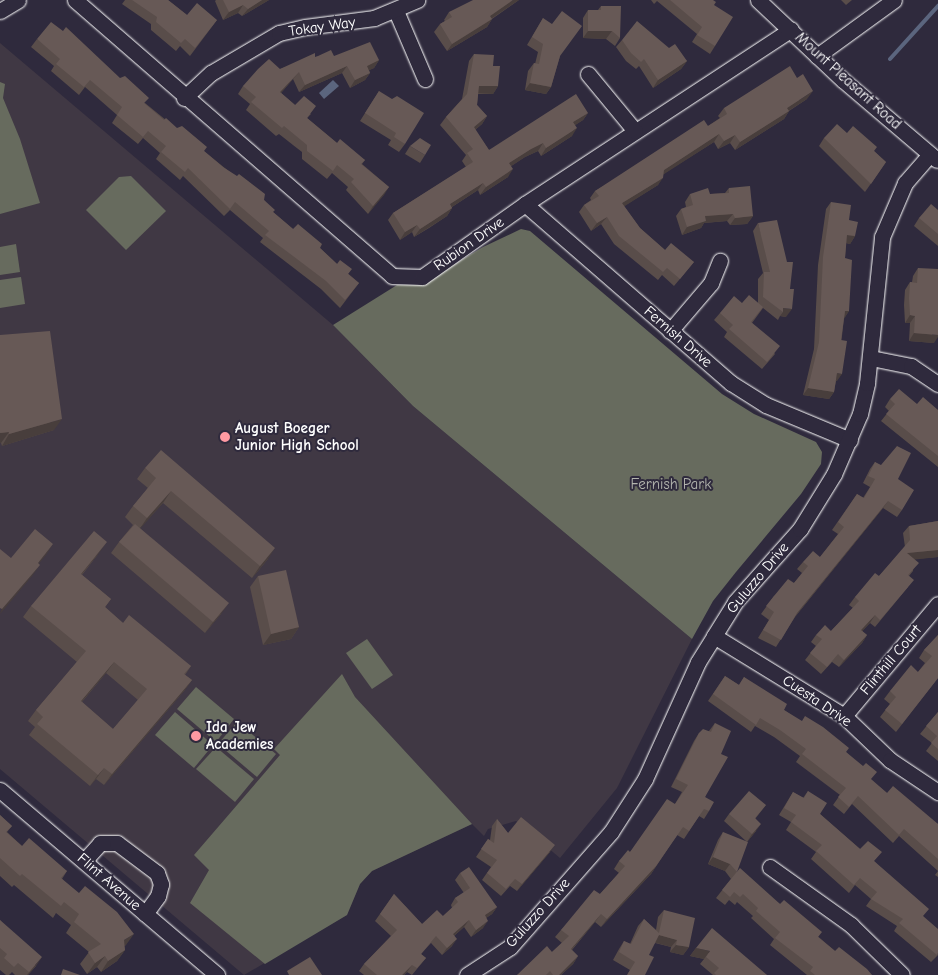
<!DOCTYPE html>
<html>
<head>
<meta charset="utf-8">
<style>
	body { margin:0 }
	#map { position:relative; width:938px; height:975px; overflow:hidden; background:#2f2a3d; font-family:"Comic Neue",sans-serif }
	div>[style] { position:absolute }
	.built>* { inset:0; background:#403844 }
	.green>* { inset:0; background:#676b5e }
	.water>* { inset:0; background:#5b657e }
	.stream>* { height:4px; margin:-2px; padding:0 2px; transform-origin:2px; border-radius:2px; background:#5b657e }
	.roads { filter:drop-shadow(0 0 1px #fff) drop-shadow(0 0 1px #fff) }
	.minor>* { height:15px; margin:-7.5px; padding:0 7.5px; transform-origin:7.5px; border-radius:7.5px; background:#2f2a3d }
	.wall>* { inset:0; background:#594d4a }
	.shaded-wall>* { inset:0; background:#483e3c }
	.building>* { inset:0; background:#675956 }
	.dots>* { width:14px; height:14px; translate:-50% -50%; box-sizing:border-box; border:2px solid #2f2a3d; border-radius:50% }
	span { translate:-50% -50%; white-space:nowrap; text-align:center; line-height:1.15; -webkit-text-stroke:4px #2f2a3d; paint-order:stroke }
	.street-label { font-size:15px; color:#fff }
	.poi-label { font-size:15px; color:#fff; font-weight:700 }
	.left { translate:0 -50%; text-align:left }
	.park-label { font-size:15px; color:#b3b5ae }
</style>
</head>
<body>
<div id="map">
	<div class="built">
		<i style="clip-path:polygon(0 43px,333px 325px,413px 406px,692px 639px,617px 788px,560px 858px,516px 821px,488px 829px,484px 836px,472px 824px,372px 871px,360px 884px,347px 915px,244px 975px,0 769px)"></i>
	</div>
	<div class="green">
		<i style="clip-path:polygon(0 82px,5px 84px,3px 98px,20px 139px,40px 203px,0 214px)"></i>
		<i style="clip-path:polygon(131px 176px,166px 211px,126px 250px,86px 210px,119px 177px)"></i>
		<i style="clip-path:polygon(521px 229px,530px 231px,722px 394px,754px 414px,816px 442px,822px 452px,821px 464px,801px 494px,736px 572px,713px 601px,692px 639px,413px 406px,333px 325px,397px 285px,411px 284px,438px 274px,483px 247px)"></i>
		<i style="clip-path:polygon(16px 244px,20px 272px,0 275px,0 247px)"></i>
		<i style="clip-path:polygon(21px 277px,25px 304px,0 308px,0 280px)"></i>
		<i style="clip-path:polygon(367px 639px,393px 675px,372px 689px,346px 653px)"></i>
		<i style="clip-path:polygon(342px 674px,355px 697px,472px 824px,372px 871px,360px 884px,347px 915px,265px 964px,190px 903px,209px 870px,194px 855px,280px 755px,274px 749px)"></i>
		<i style="clip-path:polygon(196px 687px,234px 719px,216px 742px,177px 709px)"></i>
		<i style="clip-path:polygon(175px 712px,213px 745px,194px 768px,155px 735px)"></i>
		<i style="clip-path:polygon(237px 722px,276px 754px,257px 777px,218px 744px)"></i>
		<i style="clip-path:polygon(216px 747px,254px 779px,235px 802px,196px 769px)"></i>
	</div>
	<div class="water">
		<i style="clip-path:polygon(333px 80px,339px 86px,324px 99px,319px 93px)"></i>
	</div>
	<div class="stream">
		<i style="left:890px;top:59px;width:72px;rotate:-47.8deg"></i>
	</div>
	<div class="roads">
		<div class="minor">
			<i style="left:75px;top:0;width:420px;rotate:41deg"></i>
			<i style="left:392px;top:276px;width:30px;rotate:2deg"></i>
			<i style="left:422px;top:277px;width:126px;rotate:-35.3deg"></i>
			<i style="left:525px;top:204px;width:318px;rotate:-33.3deg"></i>
			<i style="left:758px;top:0;width:117px;rotate:43.3deg"></i>
			<i style="left:843px;top:80px;width:123px;rotate:40.4deg"></i>
			<i style="left:0;top:11px;width:21px;rotate:-31deg"></i>
			<i style="left:396px;top:11px;width:74px;rotate:66.9deg"></i>
			<i style="left:817px;top:56px;width:95px;rotate:-36deg"></i>
			<i style="left:588px;top:74px;width:74px;rotate:50.5deg"></i>
			<i style="left:184px;top:98px;width:37px;rotate:-43deg"></i>
			<i style="left:211px;top:73px;width:79px;rotate:-30.5deg"></i>
			<i style="left:279px;top:33px;width:27px;rotate:-13deg"></i>
			<i style="left:305px;top:27px;width:70px;rotate:-7.4deg"></i>
			<i style="left:374px;top:18px;width:47px;rotate:-22.7deg"></i>
			<i style="left:525px;top:204px;width:273px;rotate:41deg"></i>
			<i style="left:731px;top:383px;width:41px;rotate:32.2deg"></i>
			<i style="left:766px;top:405px;width:91px;rotate:22.6deg"></i>
			<i style="left:670px;top:331px;width:63px;rotate:-49.5deg"></i>
			<i style="left:711px;top:283px;width:24px;rotate:-68deg"></i>
			<i style="left:871px;top:358px;width:41px;rotate:11.3deg"></i>
			<i style="left:911px;top:366px;width:32px;rotate:34deg"></i>
			<i style="left:714px;top:636px;width:153px;rotate:31.6deg"></i>
			<i style="left:844px;top:716px;width:64px;rotate:43.7deg"></i>
			<i style="left:890px;top:760px;width:58px;rotate:33.7deg"></i>
			<i style="left:844px;top:716px;width:146px;rotate:-50deg"></i>
			<i style="left:0;top:790px;width:285px;rotate:40.4deg"></i>
			<i style="left:84px;top:861px;width:24px;rotate:-48deg"></i>
			<i style="left:100px;top:843px;width:17px"></i>
			<i style="left:117px;top:843px;width:50px;rotate:36.9deg"></i>
			<i style="left:157px;top:873px;width:12px;rotate:70deg"></i>
			<i style="left:161px;top:884px;width:12px;rotate:104deg"></i>
			<i style="left:158px;top:896px;width:22px;rotate:126deg"></i>
			<i style="left:770px;top:867px;width:100px;rotate:35.6deg"></i>
			<i style="left:851px;top:925px;width:71px;rotate:44.4deg"></i>
			<i style="left:467px;top:975px;width:51px;rotate:-33.1deg"></i>
			<i style="left:510px;top:947px;width:153px;rotate:-48.7deg"></i>
			<i style="left:611px;top:832px;width:63px;rotate:-57.3deg"></i>
			<i style="left:645px;top:779px;width:128px;rotate:-65.6deg"></i>
			<i style="left:698px;top:662px;width:31px;rotate:-58deg"></i>
			<i style="left:714px;top:636px;width:40px;rotate:-58deg"></i>
			<i style="left:735px;top:602px;width:98px;rotate:-48.3deg"></i>
			<i style="left:800px;top:529px;width:65px;rotate:-58.3deg"></i>
			<i style="left:834px;top:474px;width:65px;rotate:-66.6deg"></i>
			<i style="left:860px;top:414px;width:32px;rotate:-77deg"></i>
			<i style="left:867px;top:383px;width:147px;rotate:-84.1deg"></i>
			<i style="left:882px;top:237px;width:59px;rotate:-66.9deg"></i>
			<i style="left:905px;top:183px;width:38px;rotate:-49deg"></i>
		</div>
	</div>
	<div class="wall">
		<i style="clip-path:polygon(125px 0,168px 0,187px 15px,217px 20px,190px 56px,180px 46px,176px 51px,151px 30px,151px 24px,122px 4px)"></i>
		<i style="clip-path:polygon(216px 0,269px 0,242px 16px,238px 13px,223px 20px,215px 1px)"></i>
		<i style="clip-path:polygon(519px 0,492px 19px,487px 27px,447px 51px,434px 32px,440px 24px,445px 21px,444px 20px,449px 12px)"></i>
		<i style="clip-path:polygon(651px 0,713px 0,715px 46px,710px 54px,692px 42px,697px 34px,657px 1px,654px 4px)"></i>
		<i style="clip-path:polygon(841px 0,852px 0,846px 5px)"></i>
		<i style="clip-path:polygon(601px 6px,620px 38px,615px 46px,606px 39px,583px 38px,583px 18px,588px 10px,598px 10px)"></i>
		<i style="clip-path:polygon(543px 18px,560px 56px,551px 87px,546px 94px,525px 90px,528px 71px,534px 63px,535px 64px,538px 52px,527px 45px)"></i>
		<i style="clip-path:polygon(37px 39px,145px 103px,264px 200px,273px 212px,293px 229px,320px 248px,337px 264px,359px 283px,340px 308px,321px 289px,260px 242px,263px 238px,230px 210px,224px 216px,183px 176px,180px 180px,156px 159px,160px 153px,143px 138px,138px 144px,112px 123px,117px 115px,85px 87px,79px 95px,51px 71px,54px 66px,31px 47px)"></i>
		<i style="clip-path:polygon(622px 40px,669px 48px,687px 61px,681px 69px,653px 88px,639px 66px,636px 69px,626px 61px,616px 47px)"></i>
		<i style="clip-path:polygon(474px 54px,493px 66px,498px 86px,493px 94px,478px 94px,477px 105px,487px 116px,482px 124px,475px 130px,489px 150px,588px 113px,583px 120px,575px 125px,572px 136px,541px 156px,538px 151px,525px 157px,511px 166px,508px 177px,480px 195px,478px 190px,452px 207px,452px 208px,447px 216px,429px 228px,414px 237px,412px 232px,400px 240px,388px 220px,393px 213px,466px 167px,462px 161px,466px 155px,440px 125px,446px 117px,462px 99px,469px 61px)"></i>
		<i style="clip-path:polygon(334px 56px,379px 60px,374px 68px,369px 70px,370px 73px,365px 80px,350px 88px,342px 73px,299px 92px,293px 79px,281px 93px,295px 105px,311px 114px,307px 118px,337px 143px,365px 160px,362px 164px,389px 187px,368px 214px,346px 190px,348px 187px,332px 173px,327px 179px,302px 159px,302px 152px,279px 134px,276px 136px,246px 110px,250px 104px,238px 94px,243px 86px,280px 69px,315px 57px)"></i>
		<i style="clip-path:polygon(379px 91px,405px 144px,399px 152px,388px 145px,391px 140px,360px 121px)"></i>
		<i style="clip-path:polygon(807px 99px,789px 111px,784px 119px,735px 150px,730px 143px,718px 149px,714px 142px,663px 174px,658px 185px,624px 206px,640px 228px,665px 250px,694px 262px,674px 286px,662px 275px,658px 280px,614px 244px,601px 224px,591px 231px,579px 212px,584px 205px,591px 200px,590px 198px,595px 191px,708px 126px,720px 118px,718px 116px,724px 108px)"></i>
		<i style="clip-path:polygon(847px 133px,874px 151px,886px 162px,865px 192px,819px 146px,824px 138px)"></i>
		<i style="clip-path:polygon(410px 146px,425px 155px,420px 163px,405px 154px)"></i>
		<i style="clip-path:polygon(729px 188px,753px 216px,747px 224px,730px 225px,727px 221px,704px 223px,701px 228px,682px 235px,676px 216px,681px 209px,686px 207px,685px 202px,690px 194px,710px 194px,725px 193px)"></i>
		<i style="clip-path:polygon(831px 202px,849px 220px,855px 236px,850px 244px,846px 243px,845px 258px,849px 311px,844px 318px,837px 381px,836px 381px,834px 392px,829px 399px,803px 395px,814px 349px,818px 265px,826px 209px)"></i>
		<i style="clip-path:polygon(938px 210px,938px 246px,914px 226px,919px 218px)"></i>
		<i style="clip-path:polygon(758px 223px,786px 317px,780px 316px,778px 320px,763px 308px,752px 323px,775px 354px,762px 369px,724px 337px,727px 332px,714px 320px,720px 313px,742px 303px,758px 303px,758px 279px,763px 273px,753px 231px)"></i>
		<i style="clip-path:polygon(918px 268px,934px 343px,909px 341px,910px 323px,905px 323px,904px 305px,905px 290px,910px 282px,912px 282px,913px 276px)"></i>
		<i style="clip-path:polygon(0 335px,54px 430px,2px 446px,1px 443px)"></i>
		<i style="clip-path:polygon(890px 399px,917px 404px,938px 410px,938px 467px,881px 421px,889px 411px,885px 407px)"></i>
		<i style="clip-path:polygon(875px 462px,898px 479px,902px 510px,897px 517px,883px 508px,795px 617px,776px 647px,758px 638px,769px 620px,761px 614px,774px 596px,794px 583px,802px 573px,797px 569px,803px 562px,820px 557px,838px 534px,832px 530px,857px 494px,863px 498px,870px 487px,863px 483px,870px 469px)"></i>
		<i style="clip-path:polygon(145px 468px,268px 559px,252px 578px,163px 503px,140px 528px,221px 614px,205px 633px,111px 553px,119px 542px,133px 525px,125px 517px,133px 506px,148px 488px,137px 479px)"></i>
		<i style="clip-path:polygon(938px 521px,938px 557px,914px 559px,913px 571px,909px 576px,908px 587px,875px 627px,870px 623px,862px 631px,867px 635px,862px 643px,839px 667px,832px 662px,821px 674px,805px 660px,816px 646px,811px 642px,816px 635px,831px 631px,853px 608px,849px 605px,855px 597px,879px 576px,905px 547px,903px 533px,909px 526px)"></i>
		<i style="clip-path:polygon(evenodd,99px 553px,82px 575px,111px 599px,105px 607px,123px 623px,191px 666px,185px 675px,192px 680px,184px 691px,104px 785px,96px 779px,90px 786px,29px 735px,35px 727px,28px 721px,36px 710px,77px 662px,23px 617px,31px 606px,99px 553px,106px 673px,138px 700px,113px 729px,82px 702px,106px 673px)"></i>
		<i style="clip-path:polygon(258px 576px,299px 627px,291px 639px,263px 645px,250px 587px)"></i>
		<i style="clip-path:polygon(938px 635px,938px 678px,896px 732px,880px 717px,890px 704px,884px 699px,890px 691px,918px 672px,925px 663px,919px 658px,924px 650px)"></i>
		<i style="clip-path:polygon(725px 676px,739px 685px,744px 677px,784px 710px,846px 752px,871px 780px,887px 793px,938px 824px,938px 871px,899px 836px,893px 843px,852px 804px,844px 814px,833px 805px,840px 795px,796px 762px,800px 756px,774px 737px,755px 726px,751px 732px,708px 701px)"></i>
		<i style="clip-path:polygon(938px 712px,938px 761px,926px 751px,932px 743px,920px 734px)"></i>
		<i style="clip-path:polygon(715px 723px,721px 754px,705px 797px,709px 811px,704px 819px,699px 816px,684px 839px,677px 835px,651px 874px,601px 927px,595px 922px,572px 950px,578px 956px,573px 964px,561px 975px,517px 975px,552px 952px,562px 943px,555px 937px,561px 930px,600px 894px,619px 873px,614px 869px,619px 861px,630px 852px,675px 804px,682px 792px,671px 787px,694px 741px,699px 733px,709px 731px)"></i>
		<i style="clip-path:polygon(808px 791px,820px 814px,875px 862px,923px 916px,938px 955px,931px 962px,894px 931px,897px 926px,866px 906px,871px 899px,855px 885px,849px 893px,811px 859px,816px 852px,786px 830px,791px 822px,779px 815px,793px 792px,803px 798px)"></i>
		<i style="clip-path:polygon(766px 805px,755px 819px,756px 831px,747px 842px,724px 821px,729px 814px)"></i>
		<i style="clip-path:polygon(0 815px,12px 826px,7px 832px,22px 846px,67px 871px,62px 879px,126px 945px,124px 946px,125px 950px,117px 961px,101px 972px,97px 967px,87px 974px,80px 964px,89px 952px,66px 933px,71px 925px,56px 913px,53px 918px,14px 885px,12px 887px,0 876px)"></i>
		<i style="clip-path:polygon(497px 819px,508px 833px,550px 852px,517px 891px,510px 886px,501px 896px,482px 880px,491px 867px,476px 857px,488px 839px,490px 840px,492px 826px)"></i>
		<i style="clip-path:polygon(723px 832px,737px 872px,780px 904px,835px 951px,872px 975px,807px 975px,770px 945px,774px 939px,751px 918px,753px 916px,737px 902px,735px 905px,729px 900px,725px 905px,716px 898px,731px 879px,725px 871px,708px 864px,718px 840px)"></i>
		<i style="clip-path:polygon(938px 871px,938px 877px,935px 875px)"></i>
		<i style="clip-path:polygon(460px 873px,497px 907px,492px 914px,486px 918px,483px 928px,471px 937px,464px 927px,454px 936px,452px 946px,442px 955px,431px 943px,421px 954px,426px 958px,412px 975px,407px 972px,404px 975px,364px 975px,359px 971px,364px 964px,391px 936px,375px 921px,394px 894px,422px 924px,443px 916px,452px 908px,451px 905px,455px 898px,464px 893px,455px 880px)"></i>
		<i style="clip-path:polygon(664px 910px,689px 947px,683px 955px,670px 952px,671px 947px,655px 943px,627px 975px,630px 970px,613px 960px,619px 949px,624px 941px,630px 944px,638px 926px,644px 919px,656px 930px,658px 917px)"></i>
		<i style="clip-path:polygon(0 920px,36px 966px,28px 975px,15px 975px,12px 972px,9px 975px,6px 975px,0 970px)"></i>
		<i style="clip-path:polygon(696px 948px,767px 975px,713px 975px,700px 964px,704px 959px,690px 956px)"></i>
	</div>
	<div class="shaded-wall">
		<i style="clip-path:polygon(262px 0,269px 0,242px 16px,248px 9px)"></i>
		<i style="clip-path:polygon(513px 0,519px 0,485px 23px,490px 16px)"></i>
		<i style="clip-path:polygon(243px 5px,238px 13px,223px 20px,229px 12px)"></i>
		<i style="clip-path:polygon(492px 19px,487px 27px,447px 51px,452px 44px)"></i>
		<i style="clip-path:polygon(588px 31px,612px 31px,606px 39px,583px 38px)"></i>
		<i style="clip-path:polygon(379px 60px,374px 68px,362px 74px,367px 66px)"></i>
		<i style="clip-path:polygon(687px 61px,681px 69px,653px 88px,658px 80px)"></i>
		<i style="clip-path:polygon(347px 66px,342px 73px,299px 92px,305px 85px)"></i>
		<i style="clip-path:polygon(299px 72px,275px 100px,280px 92px)"></i>
		<i style="clip-path:polygon(370px 73px,365px 80px,350px 88px,355px 80px)"></i>
		<i style="clip-path:polygon(530px 83px,551px 87px,546px 94px,525px 90px)"></i>
		<i style="clip-path:polygon(479px 86px,498px 86px,493px 94px,473px 93px)"></i>
		<i style="clip-path:polygon(813px 91px,807px 99px,782px 115px,787px 108px)"></i>
		<i style="clip-path:polygon(789px 111px,784px 119px,735px 150px,740px 142px)"></i>
		<i style="clip-path:polygon(588px 113px,583px 120px,568px 130px,573px 122px)"></i>
		<i style="clip-path:polygon(487px 116px,482px 124px,469px 135px,474px 127px)"></i>
		<i style="clip-path:polygon(577px 128px,572px 136px,541px 156px,546px 148px)"></i>
		<i style="clip-path:polygon(719px 134px,714px 142px,658px 178px,664px 170px)"></i>
		<i style="clip-path:polygon(735px 135px,730px 143px,718px 149px,724px 141px)"></i>
		<i style="clip-path:polygon(543px 143px,538px 151px,525px 157px,504px 171px,509px 163px,531px 149px)"></i>
		<i style="clip-path:polygon(513px 169px,508px 177px,480px 195px,486px 187px)"></i>
		<i style="clip-path:polygon(663px 178px,658px 185px,617px 211px,622px 203px)"></i>
		<i style="clip-path:polygon(483px 183px,478px 190px,444px 212px,450px 204px)"></i>
		<i style="clip-path:polygon(389px 187px,384px 195px,368px 214px,373px 206px)"></i>
		<i style="clip-path:polygon(452px 208px,447px 216px,414px 237px,420px 229px)"></i>
		<i style="clip-path:polygon(733px 214px,727px 221px,704px 223px,701px 228px,682px 235px,687px 227px,705px 216px)"></i>
		<i style="clip-path:polygon(753px 216px,747px 224px,730px 225px,735px 218px)"></i>
		<i style="clip-path:polygon(607px 217px,601px 224px,591px 231px,597px 223px)"></i>
		<i style="clip-path:polygon(417px 225px,412px 232px,400px 240px,405px 232px)"></i>
		<i style="clip-path:polygon(847px 235px,855px 236px,850px 244px,841px 242px)"></i>
		<i style="clip-path:polygon(783px 308px,792px 309px,786px 317px,780px 316px,783px 312px)"></i>
		<i style="clip-path:polygon(845px 311px,849px 311px,844px 319px)"></i>
		<i style="clip-path:polygon(910px 315px,915px 316px,910px 323px,905px 323px)"></i>
		<i style="clip-path:polygon(914px 333px,938px 335px,938px 337px,934px 343px,909px 341px)"></i>
		<i style="clip-path:polygon(837px 373px,842px 374px,837px 381px,831px 380px)"></i>
		<i style="clip-path:polygon(808px 388px,834px 392px,829px 399px,803px 395px)"></i>
		<i style="clip-path:polygon(62px 419px,54px 430px,2px 446px,9px 434px)"></i>
		<i style="clip-path:polygon(9px 432px,1px 443px,0 443px,0 433px)"></i>
		<i style="clip-path:polygon(171px 491px,163px 503px,139px 530px,147px 518px)"></i>
		<i style="clip-path:polygon(888px 501px,883px 508px,792px 620px,797px 613px)"></i>
		<i style="clip-path:polygon(107px 542px,99px 553px,73px 585px,81px 574px)"></i>
		<i style="clip-path:polygon(53px 544px,46px 555px,30px 574px,38px 563px)"></i>
		<i style="clip-path:polygon(275px 548px,268px 559px,252px 578px,260px 566px)"></i>
		<i style="clip-path:polygon(938px 550px,938px 557px,902px 561px,907px 553px)"></i>
		<i style="clip-path:polygon(40px 565px,32px 576px,0 614px,2px 609px)"></i>
		<i style="clip-path:polygon(229px 603px,221px 614px,205px 633px,213px 622px)"></i>
		<i style="clip-path:polygon(875px 615px,870px 623px,856px 638px,861px 630px)"></i>
		<i style="clip-path:polygon(299px 627px,291px 639px,263px 645px,271px 634px)"></i>
		<i style="clip-path:polygon(867px 635px,862px 643px,839px 667px,844px 660px)"></i>
		<i style="clip-path:polygon(114px 662px,106px 673px,73px 712px,81px 701px)"></i>
		<i style="clip-path:polygon(192px 680px,184px 691px,104px 785px,112px 774px)"></i>
		<i style="clip-path:polygon(104px 768px,96px 779px,90px 786px,98px 775px)"></i>
		<i style="clip-path:polygon(761px 824px,756px 831px,747px 842px,752px 834px)"></i>
		<i style="clip-path:polygon(555px 845px,550px 852px,517px 891px,522px 884px)"></i>
		<i style="clip-path:polygon(713px 857px,730px 864px,725px 871px,708px 864px)"></i>
		<i style="clip-path:polygon(656px 866px,651px 874px,601px 927px,607px 919px)"></i>
		<i style="clip-path:polygon(497px 907px,492px 914px,480px 922px,485px 915px)"></i>
		<i style="clip-path:polygon(601px 914px,595px 922px,566px 956px,571px 949px)"></i>
		<i style="clip-path:polygon(469px 920px,464px 927px,448px 941px,453px 934px)"></i>
		<i style="clip-path:polygon(488px 921px,483px 928px,471px 937px,476px 930px)"></i>
		<i style="clip-path:polygon(134px 934px,126px 945px,116px 951px,124px 940px)"></i>
		<i style="clip-path:polygon(659px 935px,677px 940px,671px 947px,653px 942px)"></i>
		<i style="clip-path:polygon(457px 939px,452px 946px,442px 955px,447px 948px)"></i>
		<i style="clip-path:polygon(676px 945px,689px 947px,683px 955px,670px 952px)"></i>
		<i style="clip-path:polygon(696px 948px,710px 951px,704px 959px,690px 956px)"></i>
		<i style="clip-path:polygon(125px 950px,117px 961px,101px 972px,108px 961px)"></i>
		<i style="clip-path:polygon(105px 956px,97px 967px,87px 974px,95px 963px)"></i>
		<i style="clip-path:polygon(578px 956px,573px 964px,561px 975px,559px 975px)"></i>
		<i style="clip-path:polygon(42px 957px,36px 966px,28px 975px,27px 975px)"></i>
		<i style="clip-path:polygon(412px 965px,407px 972px,404px 975px,402px 975px)"></i>
	</div>
	<div class="building">
		<i style="clip-path:polygon(132px 0,168px 0,187px 15px,197px 3px,217px 20px,195px 48px,185px 39px,181px 43px,156px 22px,157px 17px)"></i>
		<i style="clip-path:polygon(223px 0,262px 0,248px 9px,243px 5px,229px 12px)"></i>
		<i style="clip-path:polygon(473px 0,513px 0,490px 16px,492px 19px,452px 44px,440px 24px,452px 17px,449px 12px)"></i>
		<i style="clip-path:polygon(670px 0,713px 0,716px 2px,714px 5px,733px 17px,715px 46px,697px 35px,702px 27px)"></i>
		<i style="clip-path:polygon(601px 6px,621px 6px,620px 38px,612px 31px,588px 31px,588px 10px,601px 10px)"></i>
		<i style="clip-path:polygon(562px 11px,582px 26px,560px 56px,551px 87px,530px 83px,534px 63px,539px 64px,543px 44px,532px 37px,543px 18px,552px 24px)"></i>
		<i style="clip-path:polygon(637px 21px,669px 48px,675px 44px,687px 61px,658px 80px,644px 59px,641px 62px,631px 53px,622px 40px)"></i>
		<i style="clip-path:polygon(51px 22px,63px 31px,66px 27px,120px 78px,125px 76px,149px 98px,144px 103px,164px 120px,166px 118px,177px 128px,182px 126px,207px 147px,204px 151px,223px 167px,237px 176px,239px 174px,265px 194px,264px 200px,275px 210px,273px 212px,293px 229px,298px 224px,322px 244px,320px 248px,337px 264px,340px 260px,352px 269px,348px 274px,359px 283px,345px 300px,326px 281px,265px 235px,269px 231px,235px 202px,230px 209px,188px 168px,185px 172px,161px 152px,166px 146px,148px 131px,143px 137px,117px 115px,122px 107px,90px 80px,84px 87px,56px 64px,60px 59px,37px 39px)"></i>
		<i style="clip-path:polygon(370px 42px,379px 60px,367px 66px,370px 73px,355px 80px,347px 66px,305px 85px,299px 72px,280px 92px,295px 105px,304px 96px,316px 106px,307px 118px,337px 143px,340px 139px,365px 160px,361px 164px,389px 187px,373px 206px,351px 182px,354px 179px,337px 165px,333px 171px,307px 151px,307px 145px,284px 126px,282px 128px,251px 102px,256px 97px,243px 86px,258px 69px,269px 59px,280px 69px,315px 53px,315px 57px,318px 56px,331px 50px,334px 56px)"></i>
		<i style="clip-path:polygon(474px 54px,494px 55px,493px 66px,500px 66px,498px 86px,479px 86px,477px 105px,487px 116px,474px 127px,489px 150px,576px 94px,588px 113px,573px 122px,577px 128px,546px 148px,543px 143px,531px 149px,509px 163px,513px 169px,486px 187px,483px 183px,450px 204px,452px 208px,434px 220px,420px 229px,417px 225px,405px 232px,393px 213px,473px 162px,467px 153px,473px 149px,446px 117px,467px 94px)"></i>
		<i style="clip-path:polygon(790px 66px,797px 78px,803px 74px,813px 91px,787px 108px,789px 111px,740px 142px,735px 135px,724px 141px,719px 134px,664px 170px,663px 178px,622px 203px,640px 228px,665px 250px,671px 243px,694px 262px,680px 279px,667px 268px,663px 272px,619px 236px,607px 217px,597px 223px,584px 205px,599px 196px,595px 191px,704px 120px,708px 126px,727px 114px,724px 108px)"></i>
		<i style="clip-path:polygon(379px 91px,392px 99px,397px 96px,424px 113px,405px 144px,394px 137px,396px 133px,365px 113px)"></i>
		<i style="clip-path:polygon(837px 124px,847px 133px,853px 126px,877px 147px,874px 151px,886px 162px,871px 184px,824px 138px)"></i>
		<i style="clip-path:polygon(420px 138px,431px 145px,425px 155px,410px 146px)"></i>
		<i style="clip-path:polygon(750px 186px,753px 216px,735px 218px,733px 214px,705px 216px,706px 221px,687px 227px,681px 209px,693px 205px,690px 194px,708px 188px,710px 194px,729px 193px,729px 188px)"></i>
		<i style="clip-path:polygon(831px 202px,851px 205px,849px 220px,858px 222px,855px 236px,847px 235px,845px 258px,852px 260px,849px 311px,845px 311px,841px 340px,847px 341px,842px 374px,837px 373px,834px 392px,808px 388px,819px 342px,823px 257px)"></i>
		<i style="clip-path:polygon(931px 204px,938px 210px,938px 234px,919px 218px)"></i>
		<i style="clip-path:polygon(777px 220px,787px 262px,793px 262px,790px 289px,794px 289px,792px 309px,783px 308px,783px 312px,763px 297px,764px 272px,770px 272px,758px 223px)"></i>
		<i style="clip-path:polygon(918px 268px,938px 269px,938px 335px,914px 333px,915px 316px,910px 315px,909px 298px,910px 282px,917px 283px)"></i>
		<i style="clip-path:polygon(749px 295px,763px 307px,751px 322px,780px 346px,767px 362px,729px 329px,733px 325px,720px 313px,734px 296px,742px 303px)"></i>
		<i style="clip-path:polygon(50px 331px,62px 419px,9px 434px,9px 432px,0 433px,0 335px)"></i>
		<i style="clip-path:polygon(899px 389px,917px 404px,923px 397px,938px 410px,938px 456px,886px 414px,895px 404px,890px 399px)"></i>
		<i style="clip-path:polygon(897px 446px,911px 453px,898px 479px,914px 490px,902px 510px,888px 501px,797px 613px,781px 640px,763px 630px,774px 612px,766px 606px,774px 596px,788px 579px,794px 583px,808px 566px,803px 562px,813px 551px,820px 557px,844px 527px,838px 522px,857px 494px,864px 498px,875px 479px,868px 476px,875px 462px,881px 465px)"></i>
		<i style="clip-path:polygon(161px 450px,275px 548px,260px 566px,171px 491px,147px 518px,133px 506px,156px 478px,145px 468px)"></i>
		<i style="clip-path:polygon(938px 521px,938px 550px,907px 553px,919px 563px,908px 575px,914px 580px,880px 620px,875px 615px,861px 630px,867px 635px,844px 660px,838px 654px,827px 667px,810px 653px,822px 639px,816px 635px,825px 625px,831px 631px,859px 601px,855px 597px,875px 573px,879px 576px,910px 540px,909px 526px)"></i>
		<i style="clip-path:polygon(135px 524px,229px 603px,213px 622px,119px 542px)"></i>
		<i style="clip-path:polygon(35px 529px,53px 544px,38px 563px,40px 565px,2px 609px,0 608px,0 549px,11px 558px)"></i>
		<i style="clip-path:polygon(evenodd,94px 531px,107px 542px,81px 574px,111px 599px,105px 607px,123px 623px,129px 615px,191px 666px,184px 674px,192px 680px,112px 774px,104px 768px,98px 775px,37px 724px,43px 717px,36px 710px,86px 651px,31px 606px,94px 531px,114px 662px,147px 689px,113px 729px,81px 701px,114px 662px)"></i>
		<i style="clip-path:polygon(286px 570px,299px 627px,271px 634px,258px 576px)"></i>
		<i style="clip-path:polygon(938px 635px,938px 678px,902px 724px,885px 710px,896px 697px,890px 691px,911px 665px,918px 672px,932px 656px,924px 650px)"></i>
		<i style="clip-path:polygon(725px 676px,739px 685px,744px 677px,787px 704px,784px 710px,802px 721px,805px 716px,823px 727px,849px 748px,846px 752px,863px 766px,866px 763px,877px 772px,871px 779px,887px 793px,893px 786px,938px 824px,938px 859px,904px 829px,899px 835px,858px 796px,849px 807px,838px 797px,846px 788px,802px 754px,806px 749px,780px 730px,760px 718px,756px 725px,713px 694px)"></i>
		<i style="clip-path:polygon(938px 712px,938px 749px,931px 743px,937px 736px,926px 726px)"></i>
		<i style="clip-path:polygon(715px 723px,731px 731px,721px 754px,728px 757px,705px 797px,714px 802px,709px 811px,704px 809px,689px 831px,683px 827px,656px 866px,607px 919px,601px 914px,571px 949px,578px 956px,559px 975px,553px 975px,550px 971px,546px 975px,517px 975px,547px 946px,552px 952px,569px 936px,561px 930px,594px 890px,600px 894px,625px 866px,619px 861px,628px 850px,630px 852px,667px 799px,675px 804px,688px 785px,676px 779px,699px 733px,703px 729px,711px 732px)"></i>
		<i style="clip-path:polygon(749px 791px,766px 805px,755px 818px,761px 824px,752px 834px,729px 814px)"></i>
		<i style="clip-path:polygon(808px 791px,827px 803px,820px 814px,860px 849px,868px 841px,882px 852px,874px 861px,929px 909px,923px 916px,938px 929px,938px 953px,937px 955px,899px 923px,903px 919px,871px 899px,877px 892px,860px 878px,854px 885px,816px 851px,822px 845px,791px 822px,796px 815px,784px 808px,793px 792px,804px 798px)"></i>
		<i style="clip-path:polygon(0 815px,12px 826px,6px 832px,22px 846px,29px 838px,67px 871px,61px 878px,79px 893px,85px 886px,117px 912px,134px 934px,124px 940px,125px 950px,108px 961px,105px 956px,95px 963px,88px 952px,101px 944px,74px 922px,79px 914px,64px 902px,61px 906px,22px 874px,20px 876px,0 858px)"></i>
		<i style="clip-path:polygon(521px 817px,555px 845px,522px 884px,515px 879px,506px 889px,487px 873px,497px 860px,481px 849px,488px 839px,494px 843px,497px 819px,508px 833px)"></i>
		<i style="clip-path:polygon(723px 832px,748px 842px,737px 872px,730px 864px,713px 857px)"></i>
		<i style="clip-path:polygon(469px 867px,497px 907px,485px 915px,488px 921px,476px 930px,469px 920px,453px 934px,457px 939px,447px 948px,436px 936px,421px 954px,426px 958px,417px 968px,412px 965px,402px 975px,377px 975px,364px 964px,397px 930px,380px 914px,394px 894px,422px 924px,437px 910px,443px 916px,458px 902px,455px 898px,470px 888px,460px 873px)"></i>
		<i style="clip-path:polygon(740px 868px,780px 904px,784px 900px,822px 932px,818px 937px,835px 951px,839px 947px,867px 969px,872px 975px,815px 975px,810px 971px,813px 967px,775px 938px,780px 932px,756px 911px,758px 908px,743px 894px,740px 897px,734px 892px,730px 897px,722px 890px)"></i>
		<i style="clip-path:polygon(664px 910px,695px 918px,689px 947px,676px 945px,677px 940px,659px 935px,649px 955px,654px 957px,645px 975px,627px 975px,635px 962px,619px 952px,624px 941px,631px 944px,644px 919px,659px 933px)"></i>
		<i style="clip-path:polygon(0 920px,42px 957px,29px 972px,18px 963px,14px 967px,4px 958px,7px 954px,0 948px)"></i>
		<i style="clip-path:polygon(712px 928px,767px 975px,716px 975px,714px 973px,719px 968px,706px 957px,710px 951px,696px 948px)"></i>
		<i style="clip-path:polygon(310px 957px,322px 975px,289px 975px,287px 971px)"></i>
		<i style="clip-path:polygon(63px 969px,80px 975px,61px 975px)"></i>
	</div>
	<div class="dots">
		<i style="left:225px;top:437px;background:#ff9aa2"></i>
		<i style="left:196px;top:736px;background:#ff9aa2"></i>
	</div>
	<div class="street-label">
		<span style="left:322px;top:27px;rotate:-8deg">Tokay Way</span>
		<span style="left:848px;top:81px;rotate:42deg">Mount Pleasant Road</span>
		<span style="left:469px;top:244px;rotate:-35deg">Rubion Drive</span>
		<span style="left:678px;top:337px;rotate:41deg">Fernish Drive</span>
		<span style="left:758px;top:578px;rotate:-50deg">Guluzzo Drive</span>
		<span style="left:891px;top:660px;rotate:-50deg">Flinthill Court</span>
		<span style="left:817px;top:701px;rotate:34deg">Cuesta Drive</span>
		<span style="left:109px;top:882px;rotate:41deg">Flint Avenue</span>
		<span style="left:538px;top:913px;rotate:-48deg">Guluzzo Drive</span>
	</div>
	<div class="poi-label">
		<span class="left" style="left:235px;top:437px">August Boeger<br>Junior High School</span>
		<span class="left" style="left:206px;top:736px">Ida Jew<br>Academies</span>
	</div>
	<div class="park-label">
		<span style="left:671px;top:485px">Fernish Park</span>
	</div>
</div>
</body>
</html>
